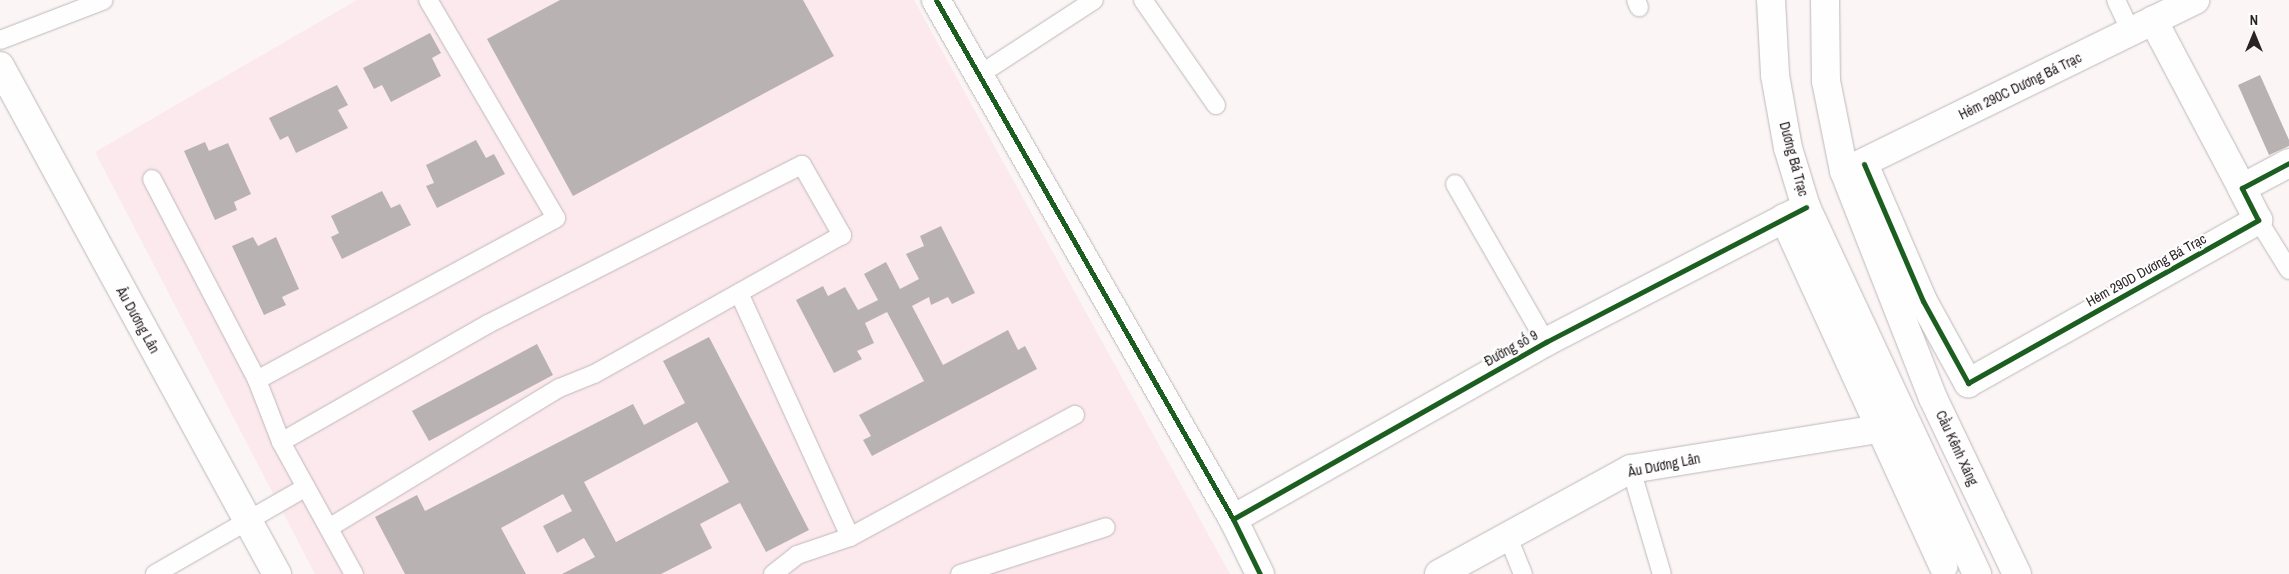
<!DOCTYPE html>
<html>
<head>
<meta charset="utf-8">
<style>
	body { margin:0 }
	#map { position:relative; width:2289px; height:574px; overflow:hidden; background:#fbf5f6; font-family:"Archivo Narrow",sans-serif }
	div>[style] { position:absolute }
	.built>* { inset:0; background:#fce9ee }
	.building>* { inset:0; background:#b8b2b3 }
	.roads { filter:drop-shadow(0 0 1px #beb8b9) drop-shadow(0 0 1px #beb8b9) }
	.lane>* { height:18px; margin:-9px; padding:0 9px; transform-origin:9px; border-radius:9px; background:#fefefe }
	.street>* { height:28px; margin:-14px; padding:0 14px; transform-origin:14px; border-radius:14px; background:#fefefe }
	.secondary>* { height:28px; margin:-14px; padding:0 14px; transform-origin:14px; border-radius:14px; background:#fefefe }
	.primary>* { height:28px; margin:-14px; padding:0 14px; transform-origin:14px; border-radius:14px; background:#fefefe }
	.cycleway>* { height:5px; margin:-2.5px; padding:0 2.5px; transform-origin:2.5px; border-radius:2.5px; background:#1b5e20 }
	span { translate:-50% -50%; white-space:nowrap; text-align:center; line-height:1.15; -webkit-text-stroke:4.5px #fff; paint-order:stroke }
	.street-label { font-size:14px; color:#2a2224 }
	.north { position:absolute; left:2229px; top:10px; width:50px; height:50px; -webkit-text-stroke:4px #fff; paint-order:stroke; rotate:0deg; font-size:14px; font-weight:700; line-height:20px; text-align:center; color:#2a2224 }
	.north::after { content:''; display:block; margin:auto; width:18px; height:22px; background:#2a2224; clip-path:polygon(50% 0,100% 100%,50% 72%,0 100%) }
</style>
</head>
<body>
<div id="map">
	<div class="built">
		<i style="clip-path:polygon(357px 0,914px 0,1230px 574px,315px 574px,95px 152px)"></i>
	</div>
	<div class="building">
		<i style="clip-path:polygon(560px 0,803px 0,834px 56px,573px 196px,487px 39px)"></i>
		<i style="clip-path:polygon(430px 33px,441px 53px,432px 58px,441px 76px,391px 102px,382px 85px,374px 89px,363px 68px)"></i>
		<i style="clip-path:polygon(2260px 75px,2289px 140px,2289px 146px,2269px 155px,2238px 85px)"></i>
		<i style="clip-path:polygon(337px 85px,348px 105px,338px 110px,348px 128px,296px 153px,288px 136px,280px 140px,269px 118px)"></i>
		<i style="clip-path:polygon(476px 140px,486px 158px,494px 154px,505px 174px,437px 208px,426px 186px,434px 183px,426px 165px)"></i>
		<i style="clip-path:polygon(205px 142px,209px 151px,228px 143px,251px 194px,234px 202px,237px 210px,215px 220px,184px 151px)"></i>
		<i style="clip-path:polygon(382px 191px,391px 208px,400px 204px,411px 225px,342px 259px,331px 237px,339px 233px,331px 216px)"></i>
		<i style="clip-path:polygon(941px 226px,975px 293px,952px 304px,948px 297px,931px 305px,929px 297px,912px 306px,943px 365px,1008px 330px,1018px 350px,1025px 346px,1037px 369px,872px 456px,863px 440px,871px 436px,859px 415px,924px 381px,887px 312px,865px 323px,874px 343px,857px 351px,862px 359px,834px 373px,796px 300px,823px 286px,828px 296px,845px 287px,858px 310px,878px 300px,864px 274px,886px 262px,900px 289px,919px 279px,906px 254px,924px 246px,920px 236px)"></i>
		<i style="clip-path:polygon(253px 237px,258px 246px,276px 237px,299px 289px,282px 297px,286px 305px,264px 315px,232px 246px)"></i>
		<i style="clip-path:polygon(evenodd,709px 337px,809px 530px,766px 552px,740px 503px,700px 524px,712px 548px,661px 574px,562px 574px,595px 557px,584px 538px,557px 553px,543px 526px,572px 511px,563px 494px,501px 528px,526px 574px,405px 574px,375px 517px,417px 495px,425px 511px,633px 404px,644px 425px,685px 403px,663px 361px,709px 337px,697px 422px,729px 482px,616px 542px,584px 482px,697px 422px)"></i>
		<i style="clip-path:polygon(537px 344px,553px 375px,429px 441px,412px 411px)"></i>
	</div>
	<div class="roads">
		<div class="lane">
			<i style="left:1143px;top:0;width:128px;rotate:55.2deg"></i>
			<i style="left:1636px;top:0;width:8px;rotate:67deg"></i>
			<i style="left:2116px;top:0;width:35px;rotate:65deg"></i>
			<i style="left:0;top:40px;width:111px;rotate:-21deg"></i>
			<i style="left:979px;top:75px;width:137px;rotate:-33.1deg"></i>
			<i style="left:152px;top:179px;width:227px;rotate:62.4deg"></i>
			<i style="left:257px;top:380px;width:66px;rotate:68.8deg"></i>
			<i style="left:281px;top:442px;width:151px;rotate:61.1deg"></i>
			<i style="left:1455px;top:184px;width:182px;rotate:60.1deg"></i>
			<i style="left:2258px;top:220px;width:59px;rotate:58.2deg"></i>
			<i style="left:739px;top:293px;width:268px;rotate:65.5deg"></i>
			<i style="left:257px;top:380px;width:340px;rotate:-28.4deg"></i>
			<i style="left:556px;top:218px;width:253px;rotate:-120.4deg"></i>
			<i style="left:281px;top:442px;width:238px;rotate:-29.7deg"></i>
			<i style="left:488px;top:324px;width:352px;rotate:-26.9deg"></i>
			<i style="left:802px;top:165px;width:81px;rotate:60.3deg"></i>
			<i style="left:842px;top:235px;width:284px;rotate:150.7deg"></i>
			<i style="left:594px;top:374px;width:38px;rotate:158deg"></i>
			<i style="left:559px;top:388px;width:269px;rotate:148.7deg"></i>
			<i style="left:1631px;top:469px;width:109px;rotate:73.6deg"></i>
			<i style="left:1508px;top:537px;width:40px;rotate:68deg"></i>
			<i style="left:155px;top:574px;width:174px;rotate:-29.9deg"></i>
			<i style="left:773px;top:574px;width:31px;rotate:-38deg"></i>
			<i style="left:797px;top:555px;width:56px;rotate:-18.8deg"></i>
			<i style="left:850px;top:537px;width:256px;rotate:-28.5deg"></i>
			<i style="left:960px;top:574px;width:153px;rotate:-17.8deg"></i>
		</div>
		<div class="street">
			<i style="left:936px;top:0;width:598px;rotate:60.22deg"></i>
			<i style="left:2153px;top:20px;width:190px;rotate:62.1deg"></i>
			<i style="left:1864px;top:164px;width:149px;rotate:66.7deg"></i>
			<i style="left:1923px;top:301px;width:94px;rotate:61.2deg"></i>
			<i style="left:1968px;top:383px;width:333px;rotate:-29.3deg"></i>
			<i style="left:2258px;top:220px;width:36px;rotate:-117deg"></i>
			<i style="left:2242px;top:188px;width:53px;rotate:-28deg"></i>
			<i style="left:1846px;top:171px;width:389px;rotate:-26.1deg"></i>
			<i style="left:1784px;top:218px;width:383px;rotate:65.4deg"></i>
			<i style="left:1439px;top:574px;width:219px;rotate:-28.7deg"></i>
			<i style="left:1631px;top:469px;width:255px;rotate:-9.2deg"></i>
		</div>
		<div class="secondary">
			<i style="left:0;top:66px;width:579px;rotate:61.4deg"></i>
			<i style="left:1260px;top:574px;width:61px;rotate:-116.1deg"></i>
			<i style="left:1233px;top:519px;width:360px;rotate:-29.5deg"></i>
			<i style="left:1546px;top:342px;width:293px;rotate:-27.4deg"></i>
		</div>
		<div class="primary">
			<i style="left:1771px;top:0;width:75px;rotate:86.9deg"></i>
			<i style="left:1775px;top:75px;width:74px;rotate:79.9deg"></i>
			<i style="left:1788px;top:148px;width:62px;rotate:73deg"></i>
			<i style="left:1806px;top:207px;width:405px;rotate:65deg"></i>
			<i style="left:1825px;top:0;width:81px;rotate:89.3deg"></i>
			<i style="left:1826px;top:81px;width:92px;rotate:78.7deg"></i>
			<i style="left:1844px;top:171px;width:244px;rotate:68.6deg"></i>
			<i style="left:1933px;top:398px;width:195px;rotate:64.5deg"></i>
		</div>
	</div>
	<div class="cycleway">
		<i style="left:936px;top:0;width:598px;rotate:60.22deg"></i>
		<i style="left:1233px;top:519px;width:61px;rotate:63.9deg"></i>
		<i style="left:1864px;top:164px;width:149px;rotate:66.7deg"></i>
		<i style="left:1923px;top:301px;width:94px;rotate:61.2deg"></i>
		<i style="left:1968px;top:383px;width:333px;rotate:-29.3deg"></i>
		<i style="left:2258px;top:220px;width:36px;rotate:-117deg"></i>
		<i style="left:2242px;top:188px;width:53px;rotate:-28deg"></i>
		<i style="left:1233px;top:519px;width:360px;rotate:-29.5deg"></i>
		<i style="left:1546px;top:342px;width:293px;rotate:-27.4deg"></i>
	</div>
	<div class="street-label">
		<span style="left:2020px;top:86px;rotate:-26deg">Hẻm 290C Dương Bá Trạc</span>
		<span style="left:1794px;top:159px;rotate:75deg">Dương Bá Trạc</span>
		<span style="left:2146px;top:270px;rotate:-29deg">Hẻm 290D Dương Bá Trạc</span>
		<span style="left:138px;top:320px;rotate:61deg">Âu Dương Lân</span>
		<span style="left:1511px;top:348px;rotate:-29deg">Đường số 9</span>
		<span style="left:1957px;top:448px;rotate:65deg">Cầu Kênh Xáng</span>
		<span style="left:1664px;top:465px;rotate:-11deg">Âu Dương Lân</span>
	</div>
	<div class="north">N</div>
</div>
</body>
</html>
